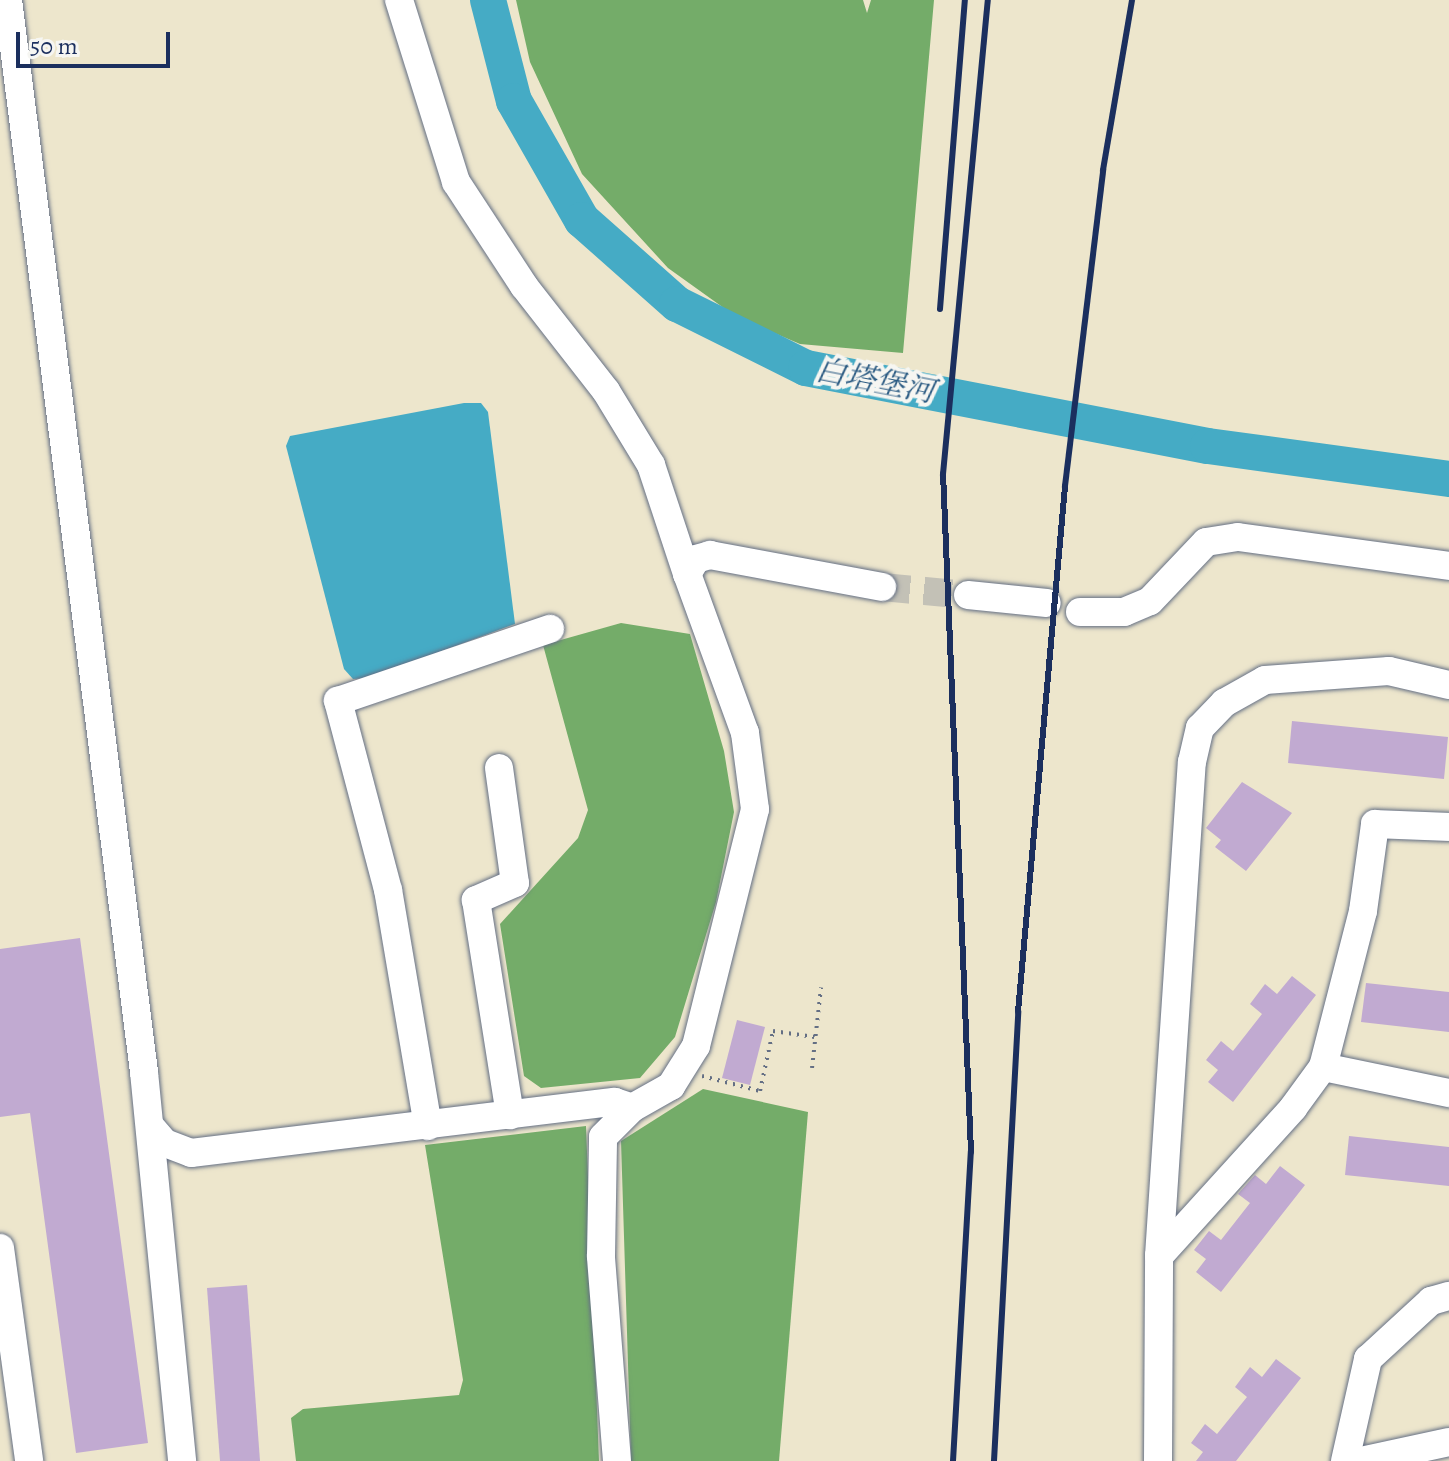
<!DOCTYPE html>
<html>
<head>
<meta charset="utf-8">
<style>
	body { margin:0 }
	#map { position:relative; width:1449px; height:1461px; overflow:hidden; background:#ede6cc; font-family:Alegreya,"Noto Serif SC",serif }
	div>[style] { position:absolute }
	.forest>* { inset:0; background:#74ac69 }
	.water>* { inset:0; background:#45abc5 }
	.river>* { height:36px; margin:-18px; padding:0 18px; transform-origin:18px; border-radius:18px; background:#45abc5 }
	.building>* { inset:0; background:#c1aad1 }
	.minor-tunnel>* { height:28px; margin-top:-14px; transform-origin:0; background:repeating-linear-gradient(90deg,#c3c1b6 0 28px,transparent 0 42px) }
	.path>* { height:4px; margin-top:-2px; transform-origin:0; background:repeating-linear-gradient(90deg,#646f84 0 2px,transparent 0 8px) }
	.roads { filter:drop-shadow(0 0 2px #646f84) drop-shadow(0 0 2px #646f84) }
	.minor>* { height:28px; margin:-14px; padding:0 14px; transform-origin:14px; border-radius:14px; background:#fff }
	.rail>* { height:6px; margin:-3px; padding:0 3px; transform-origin:3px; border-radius:3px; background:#1b2f5e }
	span { translate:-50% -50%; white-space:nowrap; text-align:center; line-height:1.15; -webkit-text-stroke:8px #f6f6f2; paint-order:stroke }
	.water-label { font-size:30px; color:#2a5a82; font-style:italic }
	.scale { position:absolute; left:16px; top:32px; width:154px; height:36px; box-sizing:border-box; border:4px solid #1b2f5e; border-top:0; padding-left:10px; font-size:24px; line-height:28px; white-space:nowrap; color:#1b2f5e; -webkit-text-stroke:6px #f6f6f2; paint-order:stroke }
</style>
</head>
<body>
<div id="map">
	<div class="forest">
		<i style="clip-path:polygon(516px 0,863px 0,867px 13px,871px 0,934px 0,903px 353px,800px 344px,735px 316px,668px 268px,582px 174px,530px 62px)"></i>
		<i style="clip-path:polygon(621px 623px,690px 634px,724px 751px,734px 812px,716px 902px,675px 1037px,640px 1078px,541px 1088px,524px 1076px,500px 924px,578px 838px,588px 810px,543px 645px)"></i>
		<i style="clip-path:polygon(703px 1089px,808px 1112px,779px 1461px,631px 1461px,621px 1141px)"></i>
		<i style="clip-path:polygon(586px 1126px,599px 1461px,296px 1461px,291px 1418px,303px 1409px,459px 1395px,463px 1380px,425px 1145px)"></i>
	</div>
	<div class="water">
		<i style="clip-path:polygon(464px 403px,481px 403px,488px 412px,515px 624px,369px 678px,353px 679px,344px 669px,286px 446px,290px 436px)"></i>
	</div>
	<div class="river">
		<i style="left:488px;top:0;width:104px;rotate:75.6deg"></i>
		<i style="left:514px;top:101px;width:137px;rotate:60.3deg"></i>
		<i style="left:582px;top:220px;width:127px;rotate:41.5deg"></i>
		<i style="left:677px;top:304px;width:144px;rotate:26.4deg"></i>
		<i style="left:806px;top:368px;width:409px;rotate:11deg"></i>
		<i style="left:1208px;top:446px;width:243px;rotate:7.8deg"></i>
	</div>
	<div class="building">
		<i style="clip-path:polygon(1292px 721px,1448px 737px,1444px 779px,1288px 763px)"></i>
		<i style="clip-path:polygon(1242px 782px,1292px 813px,1246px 871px,1215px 847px,1221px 840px,1206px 828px)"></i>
		<i style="clip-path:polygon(80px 938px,148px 1443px,76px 1453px,30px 1113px,0 1117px,0 949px)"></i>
		<i style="clip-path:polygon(1292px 976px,1316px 995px,1233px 1102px,1208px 1082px,1218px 1070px,1206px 1060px,1221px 1041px,1233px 1051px,1262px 1014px,1250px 1004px,1265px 984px,1277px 994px)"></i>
		<i style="clip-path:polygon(1366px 983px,1449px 992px,1449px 1032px,1361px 1022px)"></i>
		<i style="clip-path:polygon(737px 1020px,765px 1027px,750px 1085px,722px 1078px)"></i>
		<i style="clip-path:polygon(1349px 1136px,1449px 1147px,1449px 1186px,1345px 1175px)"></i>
		<i style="clip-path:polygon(1280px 1166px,1305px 1185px,1221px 1292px,1196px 1272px,1206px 1259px,1194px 1250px,1209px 1231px,1221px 1240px,1250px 1203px,1238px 1194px,1255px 1175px,1266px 1184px)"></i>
		<i style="clip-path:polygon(247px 1285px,260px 1461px,220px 1461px,207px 1288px)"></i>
		<i style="clip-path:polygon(1276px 1359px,1301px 1378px,1236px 1461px,1196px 1461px,1203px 1452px,1191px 1443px,1205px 1424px,1217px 1434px,1247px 1397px,1235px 1387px,1250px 1367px,1262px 1377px)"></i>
	</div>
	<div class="minor-tunnel">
		<i style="left:882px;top:587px;width:86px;rotate:5.3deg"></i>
	</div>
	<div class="path">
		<i style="left:812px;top:1068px;width:81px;rotate:-83.6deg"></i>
		<i style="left:702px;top:1076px;width:60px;rotate:14.5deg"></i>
		<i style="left:760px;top:1091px;width:61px;rotate:-77.8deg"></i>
		<i style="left:773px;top:1031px;width:42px;rotate:8.1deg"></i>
	</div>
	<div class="roads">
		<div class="minor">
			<i style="left:8px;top:0;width:1081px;rotate:82.77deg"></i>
			<i style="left:144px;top:1072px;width:391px;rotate:84.4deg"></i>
			<i style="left:399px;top:0;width:191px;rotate:72.6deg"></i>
			<i style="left:456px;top:182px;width:124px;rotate:56.8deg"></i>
			<i style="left:524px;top:286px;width:133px;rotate:52deg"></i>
			<i style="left:606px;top:391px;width:87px;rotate:58.7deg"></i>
			<i style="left:651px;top:465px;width:115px;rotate:71.7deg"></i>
			<i style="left:968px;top:595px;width:79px;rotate:5.8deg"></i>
			<i style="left:1080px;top:612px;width:44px"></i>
			<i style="left:1124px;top:612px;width:28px;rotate:-23deg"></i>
			<i style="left:1150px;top:601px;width:81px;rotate:-46.5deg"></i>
			<i style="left:1206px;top:542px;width:32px;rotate:-9deg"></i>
			<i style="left:1238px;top:537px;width:213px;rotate:7.8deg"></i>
			<i style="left:499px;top:768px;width:116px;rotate:82.1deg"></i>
			<i style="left:515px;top:883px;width:43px;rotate:156.4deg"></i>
			<i style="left:476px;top:900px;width:218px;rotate:81deg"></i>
			<i style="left:1323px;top:1067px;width:129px;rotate:11.7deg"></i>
			<i style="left:150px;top:1126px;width:23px;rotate:49deg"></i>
			<i style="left:165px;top:1143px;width:28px;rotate:21deg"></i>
			<i style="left:191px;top:1153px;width:427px;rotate:-6.9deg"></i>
			<i style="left:615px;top:1102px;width:18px;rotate:19deg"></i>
			<i style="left:428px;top:1126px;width:239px;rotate:-99.6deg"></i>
			<i style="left:388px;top:890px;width:196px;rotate:-104.8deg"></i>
			<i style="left:338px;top:701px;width:224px;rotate:-18.8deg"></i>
			<i style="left:0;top:1248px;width:215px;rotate:82.2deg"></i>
			<i style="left:1159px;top:1256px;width:200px;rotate:-47.8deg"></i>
			<i style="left:1293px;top:1108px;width:51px;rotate:-53.8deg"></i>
			<i style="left:1323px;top:1067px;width:161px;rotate:-75.6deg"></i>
			<i style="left:1363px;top:911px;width:88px;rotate:-82.1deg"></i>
			<i style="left:1375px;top:824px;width:74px;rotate:2.3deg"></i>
			<i style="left:617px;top:1461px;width:206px;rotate:-94.5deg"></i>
			<i style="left:601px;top:1256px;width:119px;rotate:-89deg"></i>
			<i style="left:603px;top:1137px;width:41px;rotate:-45deg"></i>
			<i style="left:632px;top:1108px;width:45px;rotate:-29.4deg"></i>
			<i style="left:671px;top:1086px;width:47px;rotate:-58deg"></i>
			<i style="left:696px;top:1046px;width:244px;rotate:-76deg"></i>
			<i style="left:755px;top:809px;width:77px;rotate:-97.5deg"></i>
			<i style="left:745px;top:733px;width:169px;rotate:-110deg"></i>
			<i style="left:687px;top:574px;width:17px;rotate:-59deg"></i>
			<i style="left:696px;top:559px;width:15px;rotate:-16deg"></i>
			<i style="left:710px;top:555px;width:175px;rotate:10.5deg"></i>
			<i style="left:1158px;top:1461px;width:205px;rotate:-89.7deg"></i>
			<i style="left:1159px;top:1256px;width:495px;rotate:-86.2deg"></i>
			<i style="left:1192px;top:762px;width:35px;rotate:-77deg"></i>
			<i style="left:1200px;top:728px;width:35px;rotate:-46deg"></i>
			<i style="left:1224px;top:703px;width:47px;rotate:-29.3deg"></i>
			<i style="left:1265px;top:680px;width:124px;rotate:-4.2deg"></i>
			<i style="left:1389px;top:671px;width:62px;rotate:13.1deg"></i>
			<i style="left:1345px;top:1461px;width:105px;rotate:-77.3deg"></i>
			<i style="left:1368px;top:1359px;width:86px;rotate:-42.6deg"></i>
			<i style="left:1431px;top:1301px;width:19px;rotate:-16deg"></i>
			<i style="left:1361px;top:1461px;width:90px;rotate:-12.2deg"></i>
		</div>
	</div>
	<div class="rail">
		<i style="left:940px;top:309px;width:310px;rotate:-85.4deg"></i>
		<i style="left:953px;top:1461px;width:310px;rotate:-86.7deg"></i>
		<i style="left:971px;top:1152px;width:679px;rotate:-92.36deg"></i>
		<i style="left:943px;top:474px;width:476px;rotate:-84.6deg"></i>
		<i style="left:994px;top:1461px;width:450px;rotate:-86.9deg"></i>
		<i style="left:1018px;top:1012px;width:528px;rotate:-84.89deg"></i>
		<i style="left:1065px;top:486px;width:318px;rotate:-83.1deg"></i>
		<i style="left:1103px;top:170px;width:172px;rotate:-80.3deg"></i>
	</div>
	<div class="water-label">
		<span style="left:875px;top:381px;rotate:11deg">白塔堡河</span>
	</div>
	<div class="scale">50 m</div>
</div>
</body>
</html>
